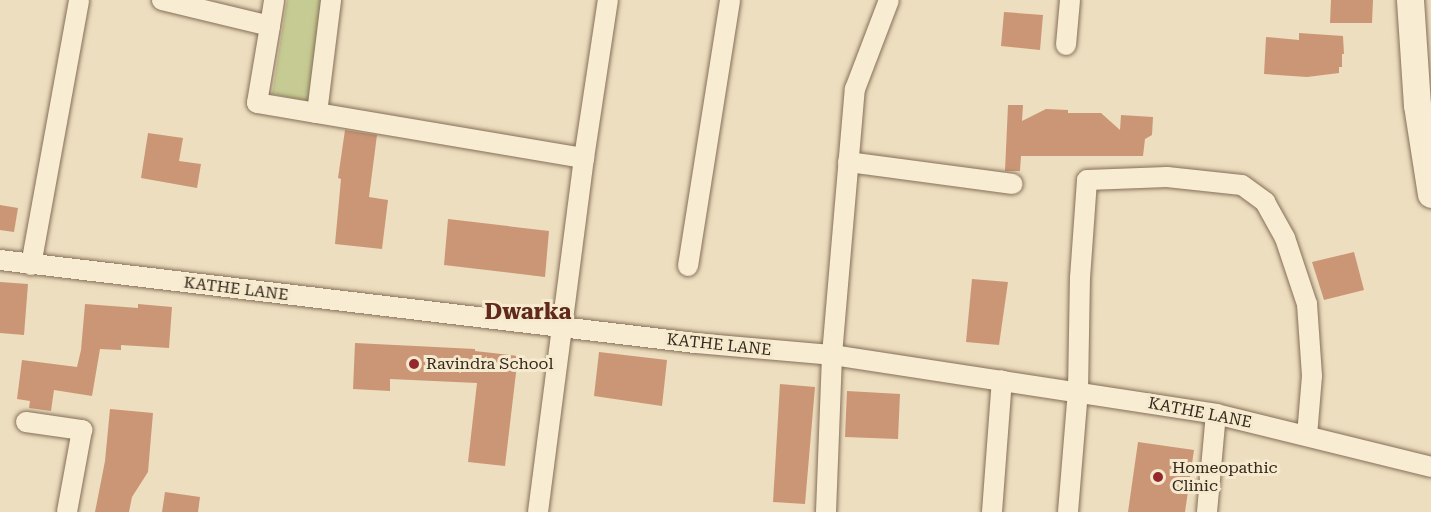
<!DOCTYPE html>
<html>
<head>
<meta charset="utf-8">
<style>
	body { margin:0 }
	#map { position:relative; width:1431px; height:512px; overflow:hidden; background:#eddebf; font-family:"Roboto Serif",serif }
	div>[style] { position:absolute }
	.green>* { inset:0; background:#c6cb93 }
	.building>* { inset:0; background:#cb9675 }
	.roads { filter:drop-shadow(0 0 2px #856f58) drop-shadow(0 0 2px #856f58) }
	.street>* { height:20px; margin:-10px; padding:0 10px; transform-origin:10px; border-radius:10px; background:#f8ecd2 }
	.secondary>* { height:27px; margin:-13.5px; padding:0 13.5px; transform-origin:13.5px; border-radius:13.5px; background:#f8ecd2 }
	.dots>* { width:16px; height:16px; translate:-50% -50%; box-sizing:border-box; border:3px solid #f5e9ce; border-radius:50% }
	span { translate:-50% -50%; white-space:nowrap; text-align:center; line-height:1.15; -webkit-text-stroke:6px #f5e9ce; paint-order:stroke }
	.street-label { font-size:16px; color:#35271c }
	.poi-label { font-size:16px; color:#35271c }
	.left { translate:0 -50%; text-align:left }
	.district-label { font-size:22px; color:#61281c; font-weight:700 }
</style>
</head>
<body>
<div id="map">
	<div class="green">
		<i style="clip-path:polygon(287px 0,322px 0,308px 101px,272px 94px)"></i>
	</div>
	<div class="building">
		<i style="clip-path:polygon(1331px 0,1373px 0,1372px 23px,1330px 23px)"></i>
		<i style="clip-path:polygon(1004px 12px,1043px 15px,1040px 50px,1001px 46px)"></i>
		<i style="clip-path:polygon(1299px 33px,1343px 36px,1344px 54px,1342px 54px,1342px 67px,1339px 67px,1339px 73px,1307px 77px,1264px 74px,1266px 37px,1299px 40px)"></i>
		<i style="clip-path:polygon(1008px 105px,1023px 105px,1022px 121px,1046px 109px,1068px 110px,1068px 113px,1101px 113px,1120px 130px,1121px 115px,1153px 117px,1152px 135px,1145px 139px,1143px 156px,1021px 156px,1020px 171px,1005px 171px)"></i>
		<i style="clip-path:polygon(345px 130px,377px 135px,369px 197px,388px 200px,382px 249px,335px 244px,341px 179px,338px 178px)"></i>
		<i style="clip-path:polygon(148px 133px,183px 138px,179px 161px,201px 164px,197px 188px,141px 178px)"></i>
		<i style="clip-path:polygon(0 205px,18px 208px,14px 232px,0 230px)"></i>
		<i style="clip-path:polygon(448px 219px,549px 231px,545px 277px,444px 265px)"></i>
		<i style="clip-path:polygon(1354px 252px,1364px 290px,1324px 300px,1312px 262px)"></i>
		<i style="clip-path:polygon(972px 279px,1008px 282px,999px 345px,966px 342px)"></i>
		<i style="clip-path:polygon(0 282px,28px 284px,24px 335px,0 333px)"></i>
		<i style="clip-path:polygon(85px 304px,138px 308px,138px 304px,172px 307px,169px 348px,121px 345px,121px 350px,100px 349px,92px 396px,54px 390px,51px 411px,29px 408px,30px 401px,17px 399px,22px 360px,77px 367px,81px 350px)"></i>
		<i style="clip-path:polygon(355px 343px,475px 349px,475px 351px,518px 356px,505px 466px,468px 462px,477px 383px,390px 379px,390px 391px,353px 389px)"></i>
		<i style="clip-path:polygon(599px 352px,667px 360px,662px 406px,594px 396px)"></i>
		<i style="clip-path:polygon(780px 384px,815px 387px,805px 504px,773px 502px)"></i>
		<i style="clip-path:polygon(847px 391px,900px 394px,898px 439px,845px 437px)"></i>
		<i style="clip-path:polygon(110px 409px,153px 413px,148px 472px,132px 497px,129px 512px,95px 512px,105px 461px)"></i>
		<i style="clip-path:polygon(1138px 442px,1194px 450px,1185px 512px,1128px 512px)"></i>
		<i style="clip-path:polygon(165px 492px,200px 497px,198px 512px,162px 512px)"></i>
	</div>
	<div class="roads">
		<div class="street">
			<i style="left:162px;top:0;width:111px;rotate:13.5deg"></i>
			<i style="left:270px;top:26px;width:26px;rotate:-81deg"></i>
			<i style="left:270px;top:26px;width:78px;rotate:99.6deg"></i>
			<i style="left:257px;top:103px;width:61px;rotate:9.5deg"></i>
			<i style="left:317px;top:113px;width:114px;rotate:-82.9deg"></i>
			<i style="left:1066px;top:45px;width:45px;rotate:-84.9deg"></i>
			<i style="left:317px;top:113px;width:271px;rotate:9.6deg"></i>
			<i style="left:584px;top:158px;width:160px;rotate:-81.4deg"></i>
			<i style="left:848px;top:162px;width:166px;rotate:7.6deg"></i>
			<i style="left:0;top:260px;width:700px;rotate:6.81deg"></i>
			<i style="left:695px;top:343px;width:138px;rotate:5deg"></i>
			<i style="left:832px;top:355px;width:389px;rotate:8.7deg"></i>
			<i style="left:1216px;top:414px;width:221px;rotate:13.8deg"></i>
			<i style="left:31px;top:265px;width:269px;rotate:-79.7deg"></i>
			<i style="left:688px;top:266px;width:269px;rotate:-81deg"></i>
			<i style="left:26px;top:422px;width:57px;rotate:8.1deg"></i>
			<i style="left:82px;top:430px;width:83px;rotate:100.4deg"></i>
			<i style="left:538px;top:512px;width:357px;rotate:-82.6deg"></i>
			<i style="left:826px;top:512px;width:157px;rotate:-87.8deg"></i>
			<i style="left:832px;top:355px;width:267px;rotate:-85.1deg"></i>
			<i style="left:855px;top:89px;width:95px;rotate:-69.1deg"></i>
			<i style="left:992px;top:512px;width:132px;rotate:-85.7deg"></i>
			<i style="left:1068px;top:512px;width:121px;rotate:-85.3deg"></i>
			<i style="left:1078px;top:391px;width:113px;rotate:-89deg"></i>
			<i style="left:1080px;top:278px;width:98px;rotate:-85.9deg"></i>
			<i style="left:1087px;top:180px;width:80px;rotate:-2.1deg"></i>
			<i style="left:1167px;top:177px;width:75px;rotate:6.1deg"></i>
			<i style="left:1242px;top:185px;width:29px;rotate:36deg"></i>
			<i style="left:1265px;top:202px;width:41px;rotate:60.9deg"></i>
			<i style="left:1285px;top:238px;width:70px;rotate:71.6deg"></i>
			<i style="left:1307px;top:304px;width:72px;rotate:86deg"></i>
			<i style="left:1312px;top:376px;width:59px;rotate:94.8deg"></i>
			<i style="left:1207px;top:512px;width:98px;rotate:-84.8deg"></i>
		</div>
		<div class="secondary">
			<i style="left:1410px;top:0;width:105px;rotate:86.2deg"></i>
			<i style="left:1417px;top:105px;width:90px;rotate:81.1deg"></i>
		</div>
	</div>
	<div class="dots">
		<i style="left:414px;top:364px;background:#94282c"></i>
		<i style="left:1158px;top:477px;background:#94282c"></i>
	</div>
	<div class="street-label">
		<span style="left:236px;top:289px;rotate:7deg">KATHE LANE</span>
		<span style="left:719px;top:345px;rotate:6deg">KATHE LANE</span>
		<span style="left:1200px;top:413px;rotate:11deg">KATHE LANE</span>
	</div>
	<div class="poi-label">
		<span class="left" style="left:426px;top:364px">Ravindra School</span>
		<span class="left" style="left:1172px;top:477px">Homeopathic<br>Clinic</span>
	</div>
	<div class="district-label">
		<span style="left:528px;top:312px">Dwarka</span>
	</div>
</div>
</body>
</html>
